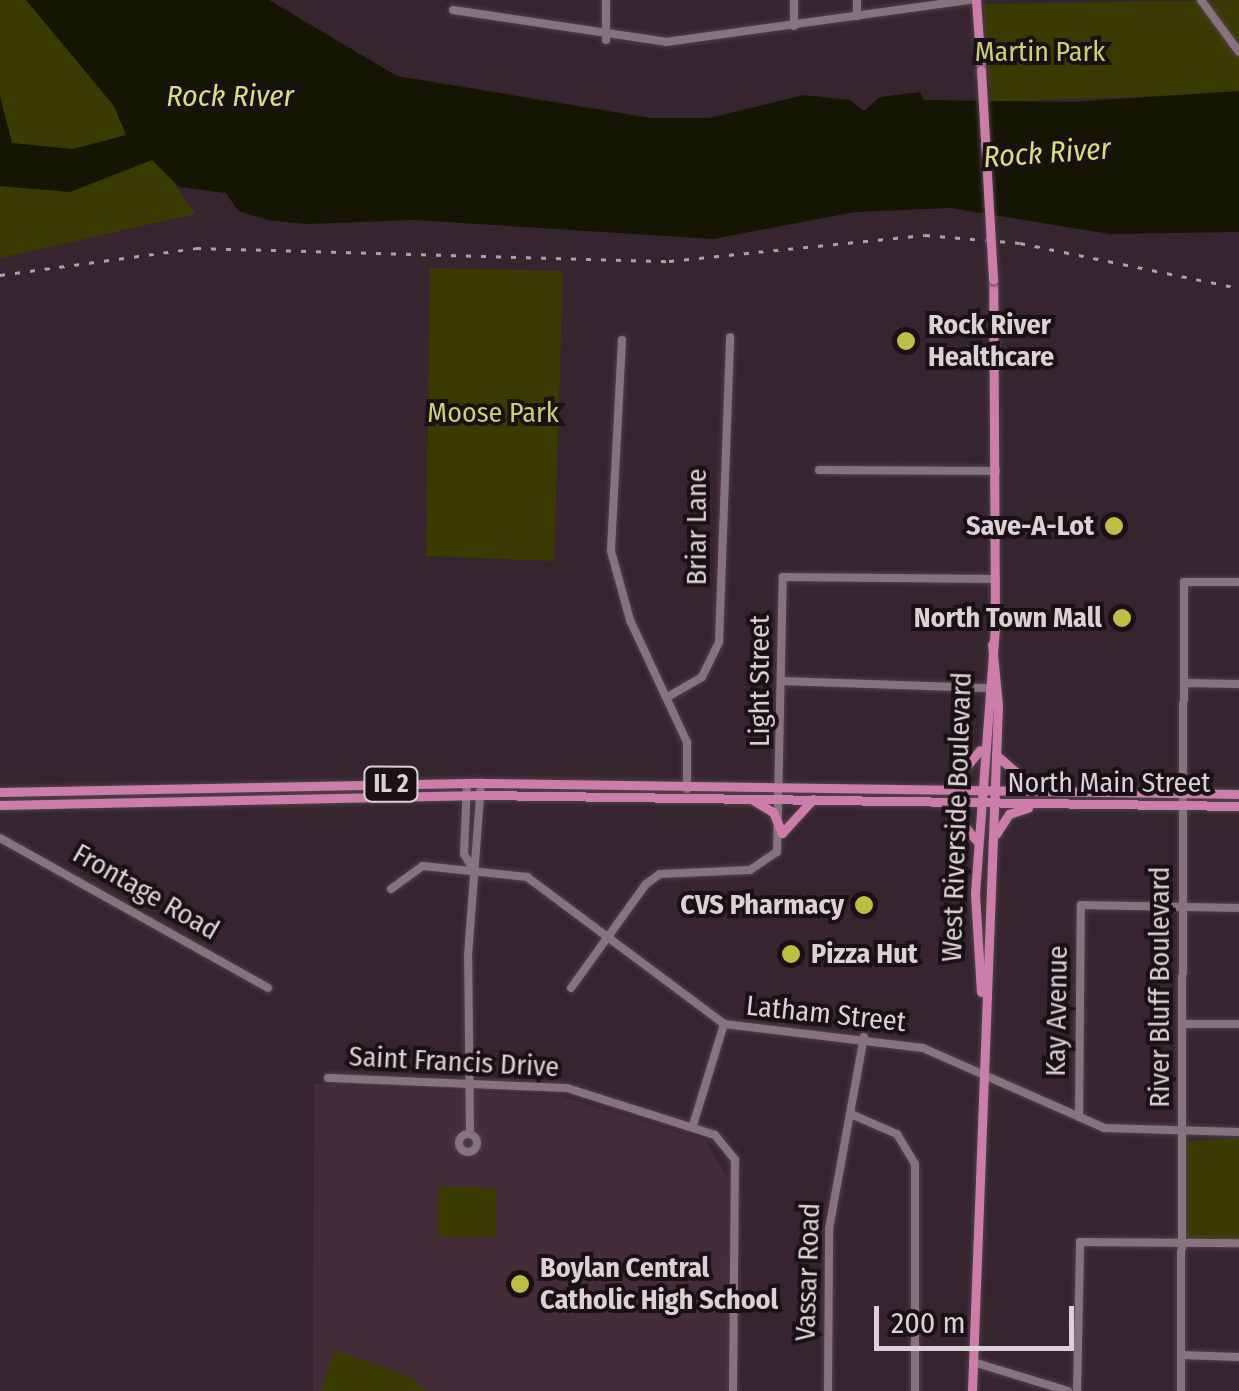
<!DOCTYPE html>
<html>
<head>
<meta charset="utf-8">
<style>
	body { margin:0 }
	#map { position:relative; width:1239px; height:1391px; overflow:hidden; background:#36252e; font-family:"Fira Sans Condensed",sans-serif }
	div>[style] { position:absolute }
	.built>* { inset:0; background:#442d39 }
	.green>* { inset:0; background:#3a3b03 }
	.water>* { inset:0; background:#151503 }
	.roads { filter:drop-shadow(0 0 2px #4f4148) drop-shadow(0 0 2px #4f4148) }
	.minor>* { height:8px; margin:-4px; padding:0 4px; transform-origin:4px; border-radius:4px; background:#87737d }
	.minor>.ring { margin:-4px; padding:0; box-sizing:content-box; background:none; border:8px solid #87737d; border-radius:50% }
	.major>* { height:9px; margin:-4.5px; padding:0 4.5px; transform-origin:4.5px; border-radius:4.5px; background:#cd7daa }
	.rail>* { height:2.5px; margin-top:-1.25px; transform-origin:0; background:repeating-linear-gradient(90deg,#ada1a7 0 5px,transparent 0 15px) }
	.bridges { filter:drop-shadow(0 0 2px #4f4148) drop-shadow(0 0 2px #4f4148) }
	.major-bridge>* { height:9px; margin:-4.5px; padding:0 4.5px; transform-origin:4.5px; border-radius:4.5px; background:#cd7daa }
	.dots>* { width:28px; height:28px; translate:-50% -50%; box-sizing:border-box; border:5px solid #191115; border-radius:50% }
	span { translate:-50% -50%; white-space:nowrap; text-align:center; line-height:1.15; -webkit-text-stroke:8px #191115; paint-order:stroke }
	.shield-label span { padding:2px 8px; background:#191115; border:2px solid; border-radius:8px; -webkit-text-stroke-width:0 }
	.shield-label { font-size:25px; color:#dcd1d6; font-weight:700 }
	.park-label { font-size:28px; color:#ccd073 }
	.poi-label { font-size:28px; color:#dcd1d6; font-weight:700 }
	.left { translate:0 -50%; text-align:left }
	.right { translate:-100% -50%; text-align:right }
	.street-label { font-size:28px; color:#dcd1d6 }
	.water-label { font-size:30px; color:#dade80; font-style:italic }
	.scale { position:absolute; left:874px; top:1306px; width:200px; height:45px; box-sizing:border-box; border:5px solid #dcd1d6; border-top:0; padding-left:12px; font-size:30px; line-height:35px; white-space:nowrap; color:#dcd1d6; -webkit-text-stroke:8px #191115; paint-order:stroke }
</style>
</head>
<body>
<div id="map">
	<div class="built">
		<i style="clip-path:polygon(314px 1084px,561px 1096px,705px 1140px,727px 1177px,728px 1391px,313px 1391px)"></i>
	</div>
	<div class="green">
		<i style="clip-path:polygon(0 0,50px 0,195px 214px,0 258px)"></i>
		<i style="clip-path:polygon(1239px 0,1239px 93px,991px 102px,983px 4px)"></i>
		<i style="clip-path:polygon(430px 268px,563px 271px,554px 561px,426px 556px)"></i>
		<i style="clip-path:polygon(1239px 1138px,1239px 1242px,1186px 1239px,1186px 1141px)"></i>
		<i style="clip-path:polygon(438px 1187px,496px 1188px,496px 1237px,438px 1237px)"></i>
		<i style="clip-path:polygon(334px 1350px,410px 1377px,427px 1391px,321px 1391px)"></i>
	</div>
	<div class="water">
		<i style="clip-path:polygon(26px 0,269px 0,397px 76px,650px 118px,709px 118px,804px 95px,850px 100px,864px 111px,880px 97px,920px 92px,924px 100px,1072px 102px,1239px 91px,1239px 232px,1110px 234px,950px 208px,855px 212px,713px 239px,414px 220px,307px 224px,268px 220px,238px 211px,226px 193px,179px 187px,152px 160px,70px 192px,0 186px,0 96px,12px 143px,73px 149px,126px 135px,114px 106px)"></i>
	</div>
	<div class="roads">
		<div class="minor">
			<i style="left:606px;top:0;width:40px;rotate:90deg"></i>
			<i style="left:1201px;top:0;width:64px;rotate:53.8deg"></i>
			<i style="left:453px;top:10px;width:215px;rotate:8.5deg"></i>
			<i style="left:666px;top:42px;width:307px;rotate:-7.9deg"></i>
			<i style="left:857px;top:16px;width:16px;rotate:-90deg"></i>
			<i style="left:794px;top:26px;width:26px;rotate:-90deg"></i>
			<i style="left:622px;top:340px;width:211px;rotate:93deg"></i>
			<i style="left:611px;top:551px;width:72px;rotate:74.6deg"></i>
			<i style="left:630px;top:620px;width:135px;rotate:65deg"></i>
			<i style="left:687px;top:742px;width:47px;rotate:90deg"></i>
			<i style="left:819px;top:470px;width:177px;rotate:0.3deg"></i>
			<i style="left:782px;top:681px;width:203px;rotate:2deg"></i>
			<i style="left:1184px;top:683px;width:55px;rotate:1deg"></i>
			<i style="left:671px;top:695px;width:36px;rotate:-30deg"></i>
			<i style="left:702px;top:677px;width:39px;rotate:-64deg"></i>
			<i style="left:719px;top:642px;width:305px;rotate:-87.9deg"></i>
			<i style="left:467px;top:783px;width:71px;rotate:92.4deg"></i>
			<i style="left:464px;top:854px;width:17px;rotate:59deg"></i>
			<i style="left:0;top:838px;width:307px;rotate:29.2deg"></i>
			<i style="left:391px;top:889px;width:39px;rotate:-36deg"></i>
			<i style="left:423px;top:866px;width:105px;rotate:6deg"></i>
			<i style="left:527px;top:877px;width:246px;rotate:36.7deg"></i>
			<i style="left:724px;top:1024px;width:200px;rotate:6.9deg"></i>
			<i style="left:923px;top:1048px;width:198px;rotate:23.8deg"></i>
			<i style="left:1104px;top:1128px;width:135px;rotate:1.7deg"></i>
			<i style="left:571px;top:988px;width:128px;rotate:-54.2deg"></i>
			<i style="left:646px;top:884px;width:17px;rotate:-36deg"></i>
			<i style="left:660px;top:874px;width:90px;rotate:-2.5deg"></i>
			<i style="left:750px;top:870px;width:32px;rotate:-34deg"></i>
			<i style="left:777px;top:852px;width:275px;rotate:-88.8deg"></i>
			<i style="left:783px;top:577px;width:212px;rotate:0.5deg"></i>
			<i style="left:1182px;top:1024px;width:57px"></i>
			<i style="left:328px;top:1078px;width:239px;rotate:2.4deg"></i>
			<i style="left:567px;top:1088px;width:155px;rotate:17.6deg"></i>
			<i style="left:715px;top:1135px;width:32px;rotate:51deg"></i>
			<i style="left:735px;top:1160px;width:231px;rotate:90.5deg"></i>
			<i style="left:853px;top:1115px;width:48px;rotate:23.4deg"></i>
			<i style="left:897px;top:1134px;width:35px;rotate:59deg"></i>
			<i style="left:915px;top:1164px;width:227px;rotate:90deg"></i>
			<i style="left:1079px;top:1117px;width:212px;rotate:-89.5deg"></i>
			<i style="left:1081px;top:905px;width:158px;rotate:1.1deg"></i>
			<i style="left:693px;top:1125px;width:106px;rotate:-72.9deg"></i>
			<i style="left:470px;top:1133px;width:177px;rotate:-90.6deg"></i>
			<i style="left:468px;top:956px;width:173px;rotate:-85.7deg"></i>
			<i class="ring" style="left:459px;top:1134px;width:10px;height:10px"></i>
			<i style="left:1181px;top:1355px;width:58px;rotate:2deg"></i>
			<i style="left:973px;top:1362px;width:99px;rotate:17deg"></i>
			<i style="left:828px;top:1391px;width:162px;rotate:-89.6deg"></i>
			<i style="left:829px;top:1229px;width:195px;rotate:-79.7deg"></i>
			<i style="left:1077px;top:1391px;width:149px;rotate:-88.8deg"></i>
			<i style="left:1080px;top:1242px;width:159px;rotate:0.4deg"></i>
			<i style="left:1181px;top:1391px;width:809px;rotate:-89.79deg"></i>
			<i style="left:1184px;top:582px;width:55px"></i>
		</div>
		<div class="major">
			<i style="left:976px;top:0;width:70px;rotate:85.9deg"></i>
			<i style="left:996px;top:755px;width:55px;rotate:40.6deg"></i>
			<i style="left:949px;top:787px;width:48px;rotate:-50deg"></i>
			<i style="left:0;top:792px;width:481px;rotate:-1.1deg"></i>
			<i style="left:481px;top:783px;width:758px;rotate:0.83deg"></i>
			<i style="left:751px;top:799px;width:26px;rotate:31deg"></i>
			<i style="left:773px;top:812px;width:23px;rotate:67deg"></i>
			<i style="left:945px;top:803px;width:48px;rotate:50deg"></i>
			<i style="left:0;top:805px;width:481px;rotate:-1.2deg"></i>
			<i style="left:481px;top:795px;width:758px;rotate:0.83deg"></i>
			<i style="left:782px;top:833px;width:46px;rotate:-47.6deg"></i>
			<i style="left:996px;top:834px;width:24px;rotate:-57deg"></i>
			<i style="left:1009px;top:814px;width:20px;rotate:-18deg"></i>
			<i style="left:981px;top:992px;width:99px;rotate:-93.5deg"></i>
			<i style="left:975px;top:893px;width:270px;rotate:-85.7deg"></i>
			<i style="left:995px;top:624px;width:344px;rotate:-90.3deg"></i>
			<i style="left:972px;top:1391px;width:685px;rotate:-87.83deg"></i>
			<i style="left:998px;top:706px;width:62px;rotate:-95.5deg"></i>
		</div>
	</div>
	<div class="rail">
		<i style="left:0;top:275px;width:198px;rotate:-7.8deg"></i>
		<i style="left:196px;top:248px;width:473px;rotate:1.6deg"></i>
		<i style="left:669px;top:261px;width:257px;rotate:-5.8deg"></i>
		<i style="left:925px;top:235px;width:95px;rotate:4.8deg"></i>
		<i style="left:1020px;top:243px;width:224px;rotate:11.6deg"></i>
	</div>
	<div class="bridges">
		<div class="major-bridge">
			<i style="left:981px;top:70px;width:210px;rotate:86.7deg"></i>
		</div>
	</div>
	<div class="dots">
		<i style="left:906px;top:341px;background:#bcbf44"></i>
		<i style="left:1114px;top:526px;background:#bcbf44"></i>
		<i style="left:1122px;top:618px;background:#bcbf44"></i>
		<i style="left:864px;top:905px;background:#bcbf44"></i>
		<i style="left:791px;top:954px;background:#bcbf44"></i>
		<i style="left:520px;top:1284px;background:#bcbf44"></i>
	</div>
	<div class="shield-label">
		<span style="left:391px;top:784px">IL 2</span>
	</div>
	<div class="park-label">
		<span style="left:1040px;top:52px">Martin Park</span>
		<span style="left:493px;top:413px">Moose Park</span>
	</div>
	<div class="poi-label">
		<span class="left" style="left:928px;top:341px">Rock River<br>Healthcare</span>
		<span class="right" style="left:1094px;top:526px">Save-A-Lot</span>
		<span class="right" style="left:1102px;top:618px">North Town Mall</span>
		<span class="right" style="left:844px;top:905px">CVS Pharmacy</span>
		<span class="left" style="left:811px;top:954px">Pizza Hut</span>
		<span class="left" style="left:540px;top:1284px">Boylan Central<br>Catholic High School</span>
	</div>
	<div class="street-label">
		<span style="left:697px;top:527px;rotate:-90deg">Briar Lane</span>
		<span style="left:760px;top:681px;rotate:-90deg">Light Street</span>
		<span style="left:1109px;top:783px">North Main Street</span>
		<span style="left:957px;top:817px;rotate:-88deg">West Riverside Boulevard</span>
		<span style="left:146px;top:892px;rotate:30deg">Frontage Road</span>
		<span style="left:1160px;top:987px;rotate:-90deg">River Bluff Boulevard</span>
		<span style="left:1057px;top:1011px;rotate:-89deg">Kay Avenue</span>
		<span style="left:826px;top:1014px;rotate:6deg">Latham Street</span>
		<span style="left:454px;top:1062px;rotate:3deg">Saint Francis Drive</span>
		<span style="left:808px;top:1272px;rotate:-88deg">Vassar Road</span>
	</div>
	<div class="water-label">
		<span style="left:230px;top:96px">Rock River</span>
		<span style="left:1047px;top:153px;rotate:-4deg">Rock River</span>
	</div>
	<div class="scale">200 m</div>
</div>
</body>
</html>
